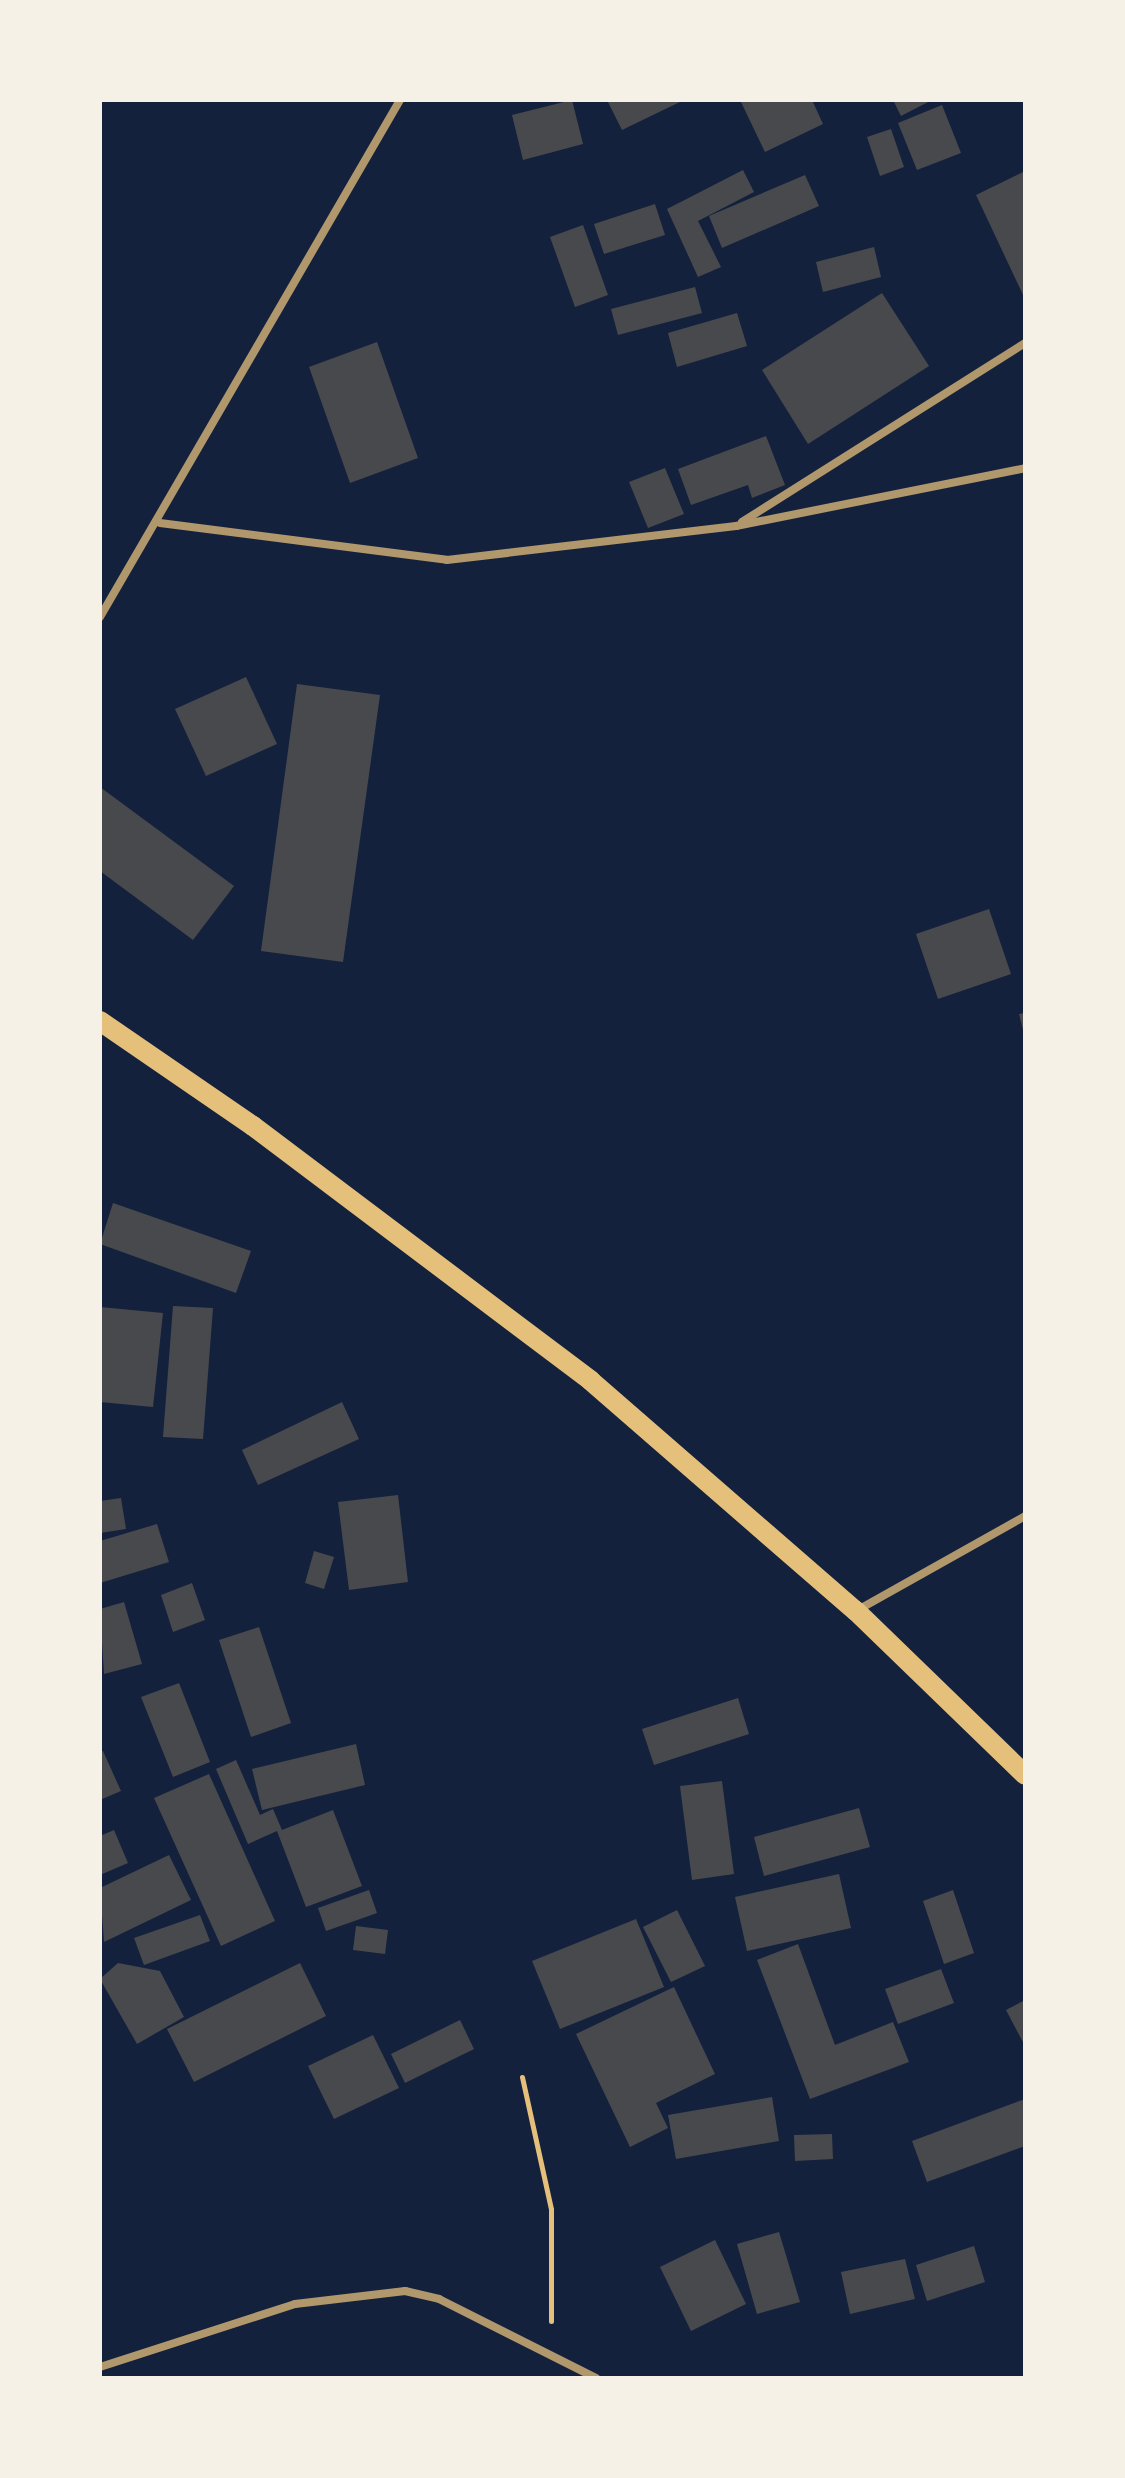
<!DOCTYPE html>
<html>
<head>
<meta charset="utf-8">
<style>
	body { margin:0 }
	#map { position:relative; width:1125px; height:2478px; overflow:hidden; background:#14213d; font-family:"Archivo Narrow",sans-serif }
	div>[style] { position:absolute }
	.building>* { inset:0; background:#48494c }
	.path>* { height:5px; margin:-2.5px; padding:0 2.5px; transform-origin:2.5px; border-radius:2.5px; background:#e5c07b }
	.minor>* { height:8px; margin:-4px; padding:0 4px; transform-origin:4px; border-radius:4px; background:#b1986c }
	.primary>* { height:20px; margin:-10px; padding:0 10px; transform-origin:10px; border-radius:10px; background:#e5c07b }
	span { translate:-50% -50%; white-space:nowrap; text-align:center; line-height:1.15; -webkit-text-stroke:7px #f6f1e7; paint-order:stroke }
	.frame { position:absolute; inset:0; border:102px solid #f6f1e7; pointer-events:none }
</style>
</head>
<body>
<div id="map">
	<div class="building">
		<i style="clip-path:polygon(572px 100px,583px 144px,523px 160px,512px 115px)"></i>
		<i style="clip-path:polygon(607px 100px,684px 100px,622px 130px)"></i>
		<i style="clip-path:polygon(740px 100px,812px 100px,823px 124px,765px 152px)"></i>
		<i style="clip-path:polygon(893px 100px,932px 100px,901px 116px)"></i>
		<i style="clip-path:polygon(942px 105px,961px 153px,917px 170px,898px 123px)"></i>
		<i style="clip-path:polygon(891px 129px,904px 167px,880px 176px,867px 137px)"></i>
		<i style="clip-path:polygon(743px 170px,754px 192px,698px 221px,721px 267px,698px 277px,667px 209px)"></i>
		<i style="clip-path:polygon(1023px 172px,1025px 177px,1025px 299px,976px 195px)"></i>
		<i style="clip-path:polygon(805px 175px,819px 206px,722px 248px,709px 216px)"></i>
		<i style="clip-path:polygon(655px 204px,665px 235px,604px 254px,594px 224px)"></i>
		<i style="clip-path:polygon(583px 225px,608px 295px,575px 307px,550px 237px)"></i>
		<i style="clip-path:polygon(874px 247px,881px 277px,823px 292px,816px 262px)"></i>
		<i style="clip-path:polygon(695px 287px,702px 313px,618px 335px,611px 309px)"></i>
		<i style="clip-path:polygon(882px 293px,929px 366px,808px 444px,762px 370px)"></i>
		<i style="clip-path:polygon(737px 313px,747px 346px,677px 367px,668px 333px)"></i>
		<i style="clip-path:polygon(377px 342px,418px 458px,350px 483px,309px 367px)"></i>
		<i style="clip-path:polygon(766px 436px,785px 485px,752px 498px,748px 485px,691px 505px,678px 469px)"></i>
		<i style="clip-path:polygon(665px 468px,684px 514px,648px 528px,629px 482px)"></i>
		<i style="clip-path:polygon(246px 677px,277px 744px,206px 776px,175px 709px)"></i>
		<i style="clip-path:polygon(297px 684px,380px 695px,343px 962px,261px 951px)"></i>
		<i style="clip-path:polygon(100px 787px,234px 886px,193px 940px,100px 871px)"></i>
		<i style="clip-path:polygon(989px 909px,1011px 974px,938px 999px,916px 934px)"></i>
		<i style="clip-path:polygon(1025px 1013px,1025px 1034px,1024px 1034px,1019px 1014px)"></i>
		<i style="clip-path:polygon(113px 1203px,251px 1251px,236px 1293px,100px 1244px)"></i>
		<i style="clip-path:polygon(173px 1306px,213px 1308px,203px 1439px,163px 1437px)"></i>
		<i style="clip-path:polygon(100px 1307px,163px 1313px,153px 1407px,100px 1402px)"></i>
		<i style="clip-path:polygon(342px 1402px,359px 1439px,258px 1485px,242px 1450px)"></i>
		<i style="clip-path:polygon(398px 1495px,408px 1582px,349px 1590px,338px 1502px)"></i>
		<i style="clip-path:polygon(121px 1498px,126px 1529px,100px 1533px,100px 1501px)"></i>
		<i style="clip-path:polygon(157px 1524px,169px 1562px,100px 1583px,100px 1541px)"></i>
		<i style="clip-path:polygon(314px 1551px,334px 1557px,324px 1589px,305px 1583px)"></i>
		<i style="clip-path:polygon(192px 1583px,205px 1620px,173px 1632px,161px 1595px)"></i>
		<i style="clip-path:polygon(124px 1602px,142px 1664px,104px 1674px,100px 1609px)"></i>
		<i style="clip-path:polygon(259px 1627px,291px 1723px,251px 1737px,219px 1640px)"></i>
		<i style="clip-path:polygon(179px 1683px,210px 1762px,173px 1777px,141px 1697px)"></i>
		<i style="clip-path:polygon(738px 1698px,749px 1734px,654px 1765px,642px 1729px)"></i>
		<i style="clip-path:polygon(356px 1744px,365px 1785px,262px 1810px,252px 1769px)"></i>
		<i style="clip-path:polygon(103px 1751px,121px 1791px,100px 1800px,100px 1752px)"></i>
		<i style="clip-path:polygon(236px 1760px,260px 1815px,273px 1809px,282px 1830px,333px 1810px,362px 1886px,306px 1907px,277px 1831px,248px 1844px,216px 1769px)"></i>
		<i style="clip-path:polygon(209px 1774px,275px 1921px,221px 1946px,154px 1798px)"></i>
		<i style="clip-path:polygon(722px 1781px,734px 1874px,692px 1880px,680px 1786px)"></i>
		<i style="clip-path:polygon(859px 1808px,870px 1847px,764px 1876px,754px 1837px)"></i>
		<i style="clip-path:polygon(114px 1830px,128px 1863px,100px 1875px,100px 1836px)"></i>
		<i style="clip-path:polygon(169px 1855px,191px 1900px,104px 1942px,100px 1888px)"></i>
		<i style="clip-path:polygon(839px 1874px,851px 1928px,747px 1951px,735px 1897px)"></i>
		<i style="clip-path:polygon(369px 1890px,377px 1913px,326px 1931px,318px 1908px)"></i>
		<i style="clip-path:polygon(953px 1890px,974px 1953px,944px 1964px,923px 1901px)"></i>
		<i style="clip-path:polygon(677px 1910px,705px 1966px,671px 1982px,643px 1927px)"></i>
		<i style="clip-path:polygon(200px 1915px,210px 1941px,144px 1965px,134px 1938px)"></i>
		<i style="clip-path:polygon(636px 1919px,664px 1987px,560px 2029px,532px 1961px)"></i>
		<i style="clip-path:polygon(356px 1926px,388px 1930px,385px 1954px,353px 1950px)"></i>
		<i style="clip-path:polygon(798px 1944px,835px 2045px,893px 2022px,909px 2062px,810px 2099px,757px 1960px)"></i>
		<i style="clip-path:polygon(118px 1963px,160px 1971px,184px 2017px,137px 2044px,100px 1979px)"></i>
		<i style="clip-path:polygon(300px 1963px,326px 2016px,194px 2082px,167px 2029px)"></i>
		<i style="clip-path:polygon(941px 1969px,954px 2003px,898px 2024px,885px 1989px)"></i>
		<i style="clip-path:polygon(674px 1987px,715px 2074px,656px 2103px,668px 2128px,630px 2147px,576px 2034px)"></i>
		<i style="clip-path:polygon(1025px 2000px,1025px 2046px,1006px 2010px)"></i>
		<i style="clip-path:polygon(460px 2020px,474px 2049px,405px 2083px,391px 2054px)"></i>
		<i style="clip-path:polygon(373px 2035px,399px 2088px,334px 2119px,308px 2066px)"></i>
		<i style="clip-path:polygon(772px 2097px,779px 2141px,676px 2159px,668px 2115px)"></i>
		<i style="clip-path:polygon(1025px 2099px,1025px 2146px,927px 2182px,912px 2141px)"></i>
		<i style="clip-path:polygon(832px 2134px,833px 2159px,795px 2161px,794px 2135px)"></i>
		<i style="clip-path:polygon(779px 2232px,800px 2302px,757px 2314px,737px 2244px)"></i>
		<i style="clip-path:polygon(715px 2240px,746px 2304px,691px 2331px,660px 2267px)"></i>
		<i style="clip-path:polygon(974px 2246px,985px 2282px,927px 2301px,916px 2265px)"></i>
		<i style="clip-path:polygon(905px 2259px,915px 2299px,850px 2314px,841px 2272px)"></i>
	</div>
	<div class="path">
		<i style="left:522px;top:2077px;width:135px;rotate:77.6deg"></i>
		<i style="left:551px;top:2209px;width:112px;rotate:90deg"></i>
	</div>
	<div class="minor">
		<i style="left:742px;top:522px;width:335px;rotate:-32.3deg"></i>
		<i style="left:160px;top:523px;width:289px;rotate:7.3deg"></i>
		<i style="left:447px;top:560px;width:291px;rotate:-6.7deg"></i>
		<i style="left:736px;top:526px;width:295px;rotate:-11.3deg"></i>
		<i style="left:100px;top:617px;width:598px;rotate:-59.87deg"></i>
		<i style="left:856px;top:1611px;width:194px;rotate:-29.3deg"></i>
		<i style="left:100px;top:2367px;width:205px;rotate:-17.9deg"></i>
		<i style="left:295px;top:2304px;width:111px;rotate:-6.7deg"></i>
		<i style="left:405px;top:2291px;width:35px;rotate:13deg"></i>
		<i style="left:439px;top:2299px;width:176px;rotate:26.7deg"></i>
	</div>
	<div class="primary">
		<i style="left:100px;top:1021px;width:186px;rotate:34.5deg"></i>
		<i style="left:253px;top:1126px;width:423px;rotate:37deg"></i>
		<i style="left:591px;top:1381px;width:351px;rotate:41deg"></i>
		<i style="left:856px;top:1611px;width:235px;rotate:44.1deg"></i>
	</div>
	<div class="frame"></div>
</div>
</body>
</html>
